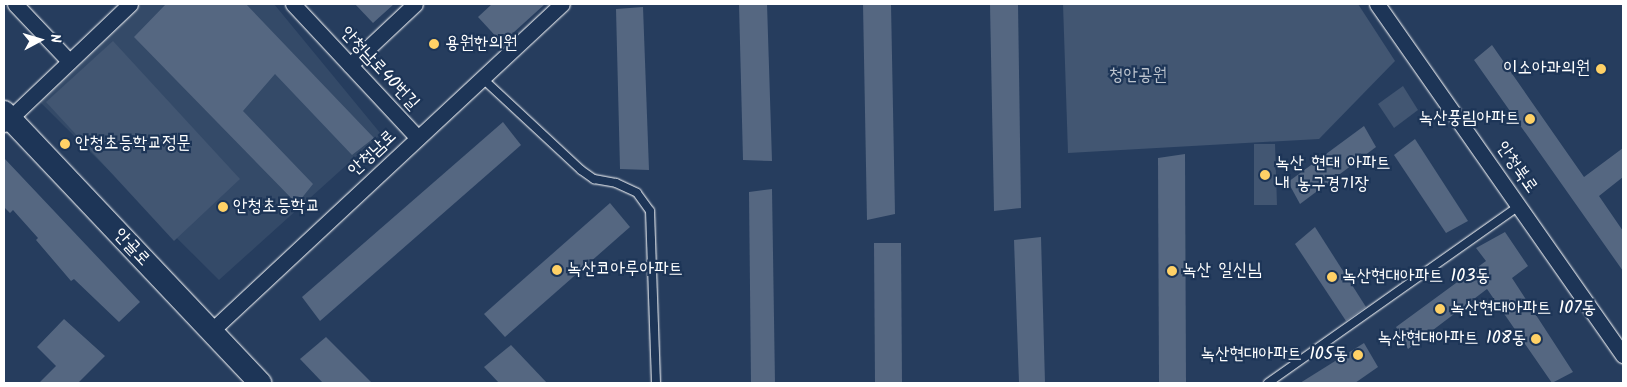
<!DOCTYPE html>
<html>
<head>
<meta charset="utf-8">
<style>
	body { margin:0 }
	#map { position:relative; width:1627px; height:387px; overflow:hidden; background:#263d5e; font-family:Kalam,"Poor Story",sans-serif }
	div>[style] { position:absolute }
	.built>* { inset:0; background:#344a68 }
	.green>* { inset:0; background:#425672 }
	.building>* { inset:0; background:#556781 }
	.roads { filter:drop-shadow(0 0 1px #fff) drop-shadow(0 0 1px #fff) }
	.lane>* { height:8px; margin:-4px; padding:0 4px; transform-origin:4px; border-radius:4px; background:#1d3557 }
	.street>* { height:15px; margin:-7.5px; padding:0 7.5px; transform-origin:7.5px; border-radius:7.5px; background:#1d3557 }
	.secondary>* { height:22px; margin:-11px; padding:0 11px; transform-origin:11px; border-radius:11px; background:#1d3557 }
	.dots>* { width:14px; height:14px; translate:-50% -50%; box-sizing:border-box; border:2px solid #1d3557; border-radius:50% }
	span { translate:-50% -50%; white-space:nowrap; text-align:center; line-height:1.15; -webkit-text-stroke:4.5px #1d3557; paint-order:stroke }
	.poi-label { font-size:18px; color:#fff }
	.left { translate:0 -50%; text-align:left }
	.right { translate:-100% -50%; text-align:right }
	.street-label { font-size:18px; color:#fff }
	.park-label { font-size:18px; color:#bdc4ce }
	.frame { position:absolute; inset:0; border:5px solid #fff; pointer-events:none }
	.north { position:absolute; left:15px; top:15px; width:50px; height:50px; -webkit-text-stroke:4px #1d3557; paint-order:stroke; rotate:84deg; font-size:14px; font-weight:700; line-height:20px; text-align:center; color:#fff }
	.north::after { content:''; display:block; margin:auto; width:18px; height:22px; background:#fff; clip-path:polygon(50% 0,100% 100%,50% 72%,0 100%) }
</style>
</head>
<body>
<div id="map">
	<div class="built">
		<i style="clip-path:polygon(137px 4px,274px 4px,381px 134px,219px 280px,37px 99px)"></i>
	</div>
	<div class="green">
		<i style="clip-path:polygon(1063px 4px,1358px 4px,1395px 61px,1319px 139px,1068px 153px)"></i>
		<i style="clip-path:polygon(113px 41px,240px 179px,174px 241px,46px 102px)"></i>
		<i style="clip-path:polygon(1403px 86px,1418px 110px,1394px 128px,1378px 104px)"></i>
		<i style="clip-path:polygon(1254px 144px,1275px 144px,1277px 205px,1254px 205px)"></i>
	</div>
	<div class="building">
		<i style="clip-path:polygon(166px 4px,246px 4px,374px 138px,352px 155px,275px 74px,243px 111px,313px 184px,297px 204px,134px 37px)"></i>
		<i style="clip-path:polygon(355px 4px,394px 4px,373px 23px)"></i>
		<i style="clip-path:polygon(492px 4px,545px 4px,502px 43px,478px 17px)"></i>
		<i style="clip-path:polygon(739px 4px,767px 4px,772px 161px,743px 160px)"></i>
		<i style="clip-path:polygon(863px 4px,891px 4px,895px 214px,867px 220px)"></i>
		<i style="clip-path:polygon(990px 4px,1018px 4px,1021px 208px,994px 211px)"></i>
		<i style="clip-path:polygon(643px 7px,649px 170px,620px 169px,616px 9px)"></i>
		<i style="clip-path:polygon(1492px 45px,1584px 177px,1623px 148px,1623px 177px,1599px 196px,1623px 231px,1623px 271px,1474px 60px)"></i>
		<i style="clip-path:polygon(503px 122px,521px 145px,320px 321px,302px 297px)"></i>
		<i style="clip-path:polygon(1364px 126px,1376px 147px,1300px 204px,1288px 182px)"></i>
		<i style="clip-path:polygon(1415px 139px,1468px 221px,1446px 233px,1394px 155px)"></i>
		<i style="clip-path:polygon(1185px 154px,1186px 383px,1159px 383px,1158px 158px)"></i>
		<i style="clip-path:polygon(4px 158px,140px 302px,119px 322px,74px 279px,71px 281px,36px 240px,38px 238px,13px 210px,10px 213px,4px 207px)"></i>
		<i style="clip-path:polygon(772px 189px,775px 383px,751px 383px,749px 192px)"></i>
		<i style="clip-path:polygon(610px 203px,630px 227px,505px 337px,484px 314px)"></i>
		<i style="clip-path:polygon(1315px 227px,1366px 307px,1346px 321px,1295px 244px)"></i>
		<i style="clip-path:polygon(1505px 232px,1528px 266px,1512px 278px,1573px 372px,1552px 383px,1487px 289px,1408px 349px,1396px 327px,1486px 261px,1476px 248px)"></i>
		<i style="clip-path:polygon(1041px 237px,1045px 383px,1019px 383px,1014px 240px)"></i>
		<i style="clip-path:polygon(874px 243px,901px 243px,902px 383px,875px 383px)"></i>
		<i style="clip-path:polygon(64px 319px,105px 356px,78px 383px,39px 383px,56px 366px,37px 347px)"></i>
		<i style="clip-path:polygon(326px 337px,372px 383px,323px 383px,300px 359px)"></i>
		<i style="clip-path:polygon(1364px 343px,1378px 367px,1355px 383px,1300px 383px)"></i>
		<i style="clip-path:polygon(511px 345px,547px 383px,499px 383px,484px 367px)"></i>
	</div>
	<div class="roads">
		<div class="lane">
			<i style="left:482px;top:78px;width:135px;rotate:42.9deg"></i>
			<i style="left:581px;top:170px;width:16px;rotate:35deg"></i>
			<i style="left:594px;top:179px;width:22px;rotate:10deg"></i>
			<i style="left:616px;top:183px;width:23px;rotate:25deg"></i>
			<i style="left:637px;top:193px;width:22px;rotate:54deg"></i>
			<i style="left:650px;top:211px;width:172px;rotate:88deg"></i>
			<i style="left:1268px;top:383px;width:307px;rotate:-35.2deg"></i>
		</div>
		<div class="street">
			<i style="left:15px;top:4px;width:79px;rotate:46.5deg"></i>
			<i style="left:293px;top:4px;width:183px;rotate:47deg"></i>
			<i style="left:1377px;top:4px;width:429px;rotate:55deg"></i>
			<i style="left:350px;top:65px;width:89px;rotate:-43.2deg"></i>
			<i style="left:4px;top:124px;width:174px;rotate:-43.6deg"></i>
			<i style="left:210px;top:332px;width:481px;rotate:-43deg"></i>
		</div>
		<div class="secondary">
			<i style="left:4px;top:112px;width:373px;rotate:46.6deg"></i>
		</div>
	</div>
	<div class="dots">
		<i style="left:434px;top:44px;background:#ffd166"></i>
		<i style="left:1601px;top:69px;background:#ffd166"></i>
		<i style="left:1530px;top:119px;background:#ffd166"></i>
		<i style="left:65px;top:144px;background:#ffd166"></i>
		<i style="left:1265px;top:175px;background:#ffd166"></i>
		<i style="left:223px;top:207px;background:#ffd166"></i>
		<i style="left:557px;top:270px;background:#ffd166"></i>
		<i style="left:1172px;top:271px;background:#ffd166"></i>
		<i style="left:1332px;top:277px;background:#ffd166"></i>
		<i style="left:1440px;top:309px;background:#ffd166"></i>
		<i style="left:1536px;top:339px;background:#ffd166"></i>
		<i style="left:1358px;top:355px;background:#ffd166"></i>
	</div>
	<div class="poi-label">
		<span class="left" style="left:445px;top:44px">용원한의원</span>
		<span class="right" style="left:1590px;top:69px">이소아과의원</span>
		<span class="right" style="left:1520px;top:119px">녹산풍림아파트</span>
		<span class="left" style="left:75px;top:144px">안청초등학교정문</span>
		<span class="left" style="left:1275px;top:175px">녹산 현대 아파트<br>내 농구경기장</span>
		<span class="left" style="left:233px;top:207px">안청초등학교</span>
		<span class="left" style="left:567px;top:270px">녹산코아루아파트</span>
		<span class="left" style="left:1182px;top:271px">녹산 일신님</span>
		<span class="left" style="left:1342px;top:277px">녹산현대아파트 103동</span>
		<span class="left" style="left:1450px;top:309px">녹산현대아파트 107동</span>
		<span class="right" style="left:1526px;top:339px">녹산현대아파트 108동</span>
		<span class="right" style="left:1348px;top:355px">녹산현대아파트 105동</span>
	</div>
	<div class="street-label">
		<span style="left:379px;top:69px;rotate:47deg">안청남로40번길</span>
		<span style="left:373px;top:154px;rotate:-43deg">안청남로</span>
		<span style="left:1516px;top:168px;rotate:55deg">안청북로</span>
		<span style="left:131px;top:248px;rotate:47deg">안골로</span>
	</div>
	<div class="park-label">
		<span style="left:1138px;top:76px">청안공원</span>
	</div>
	<div class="frame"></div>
	<div class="north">N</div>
</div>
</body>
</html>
